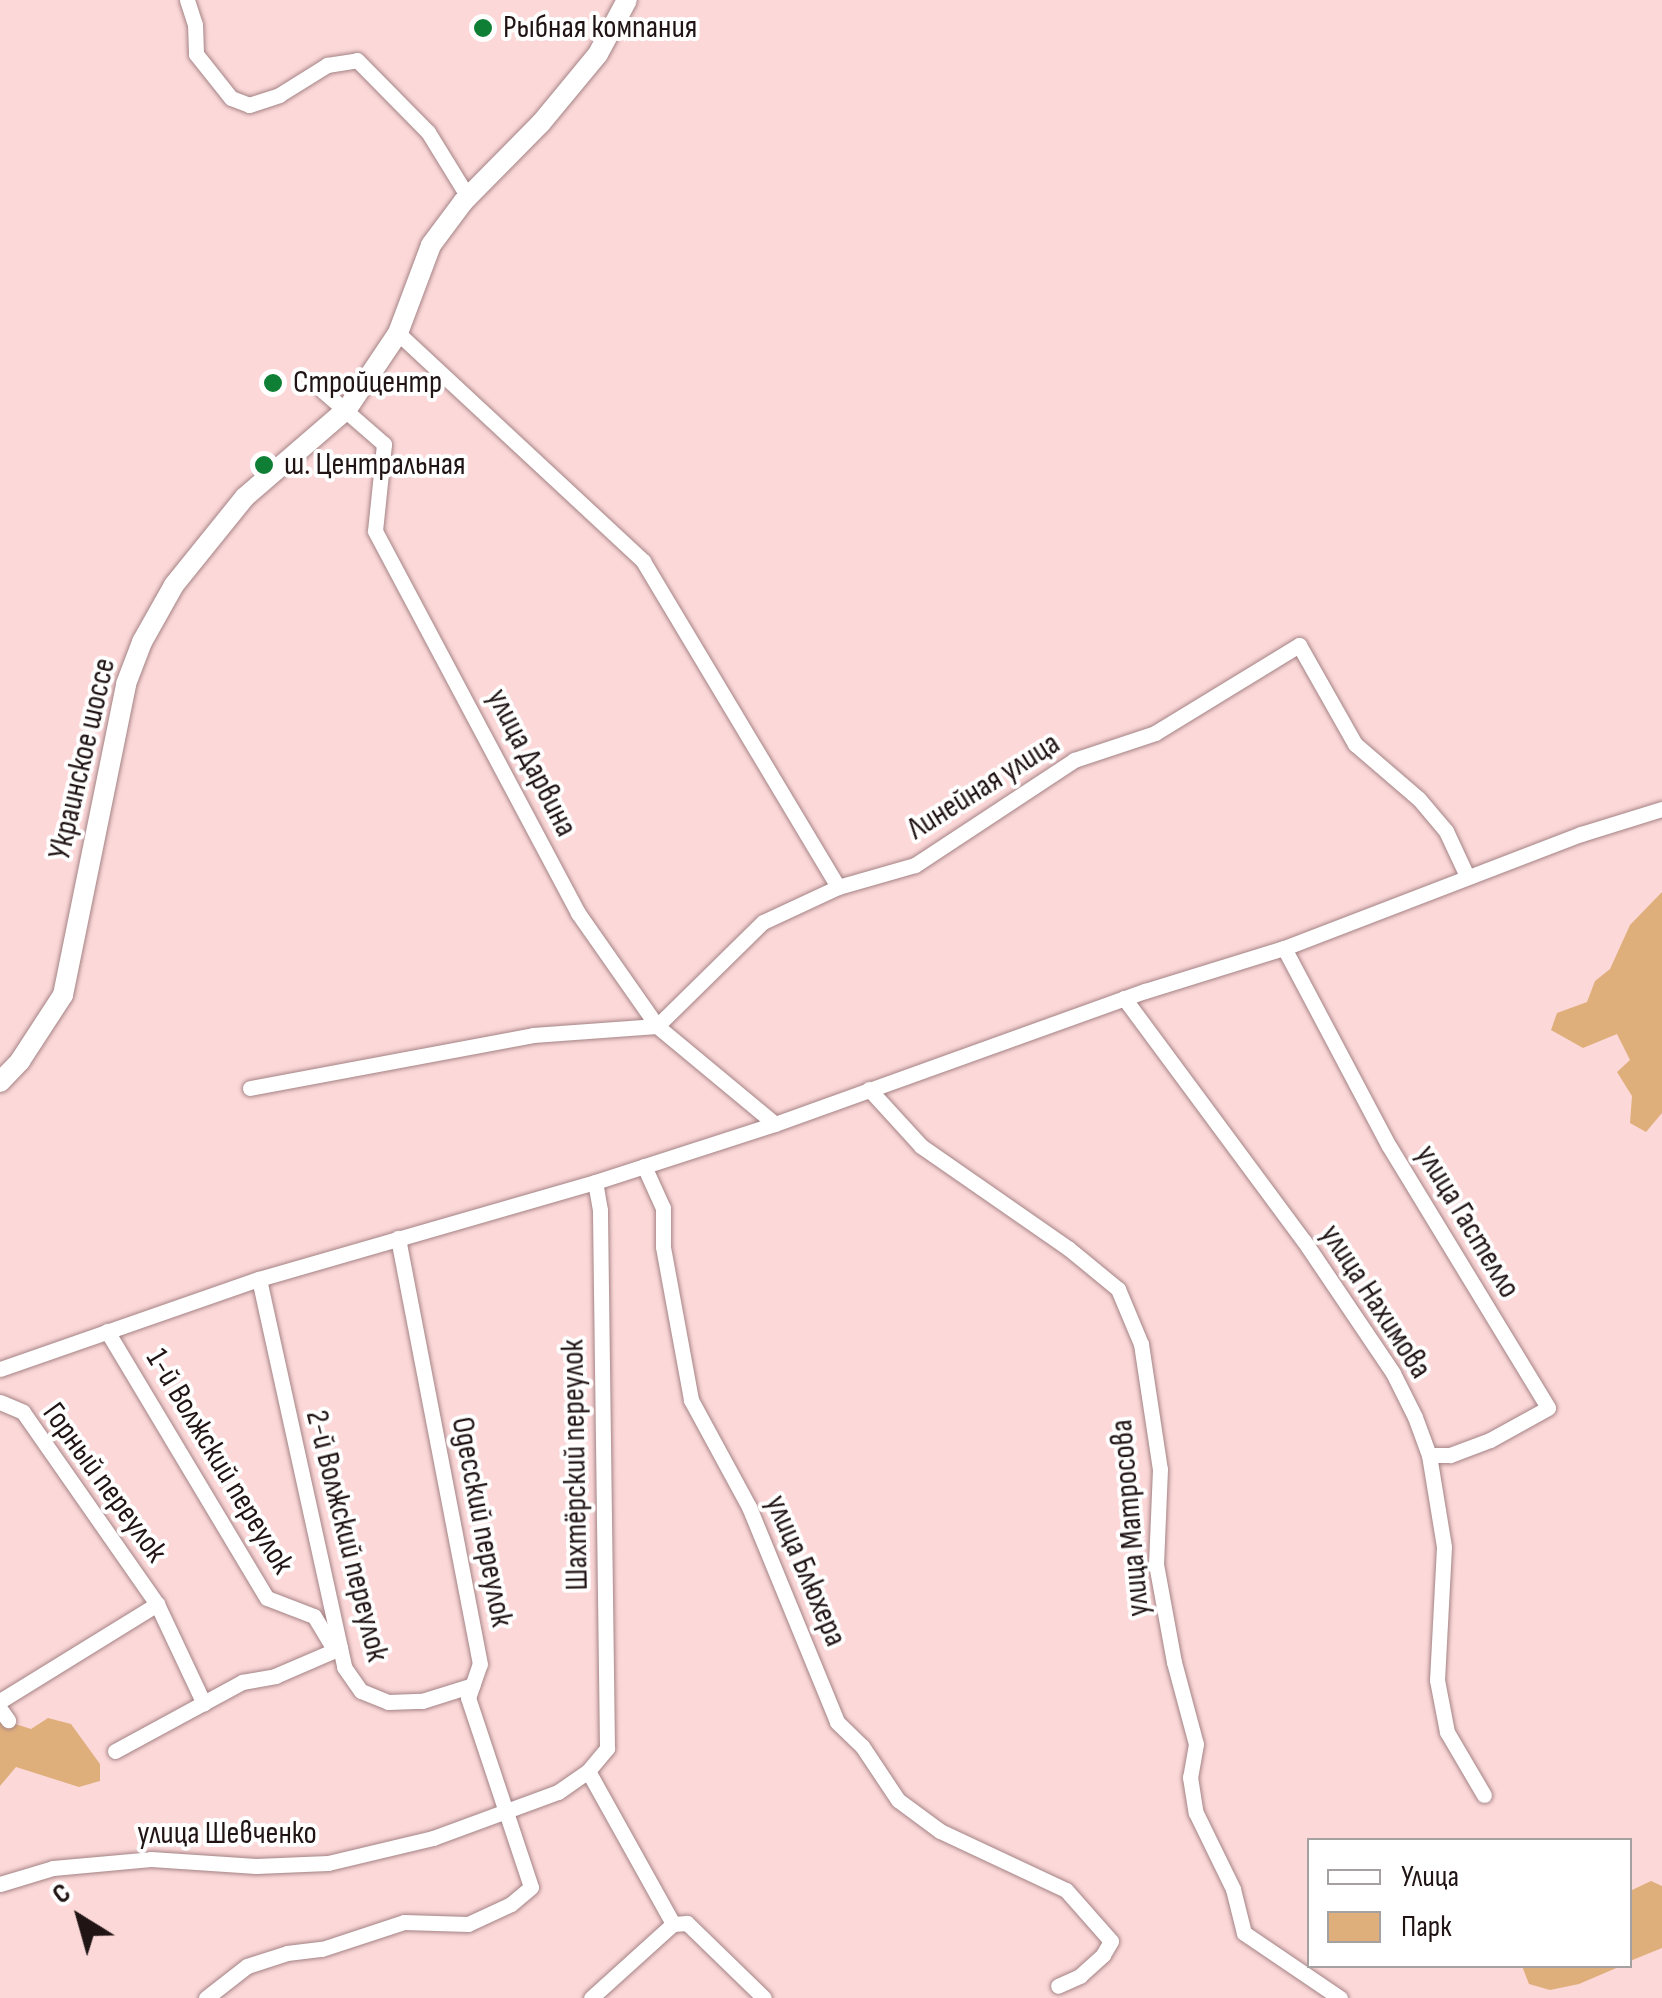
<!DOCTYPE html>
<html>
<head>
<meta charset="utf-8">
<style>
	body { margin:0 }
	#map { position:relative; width:1662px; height:1998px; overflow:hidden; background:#fcd8d9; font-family:"Sofia Sans Condensed",sans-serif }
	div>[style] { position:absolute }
	.green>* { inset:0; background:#dfaf7b }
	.roads { filter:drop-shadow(0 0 2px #a48385) drop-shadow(0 0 2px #a48385) }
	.minor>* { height:15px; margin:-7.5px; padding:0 7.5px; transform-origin:7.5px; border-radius:7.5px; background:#fff }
	.highway>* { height:20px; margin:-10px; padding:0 10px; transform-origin:10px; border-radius:10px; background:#fff }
	.dots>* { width:28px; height:28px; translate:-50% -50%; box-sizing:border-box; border:5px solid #fff; border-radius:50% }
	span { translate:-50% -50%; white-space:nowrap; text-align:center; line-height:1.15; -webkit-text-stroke:8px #fff; paint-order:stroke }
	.poi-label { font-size:32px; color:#201415 }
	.left { translate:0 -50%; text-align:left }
	.street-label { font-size:32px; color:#201415 }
	.legend { position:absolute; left:1307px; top:1838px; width:325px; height:130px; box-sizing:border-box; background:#fff; border:2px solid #a6a1a1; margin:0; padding:12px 18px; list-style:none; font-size:30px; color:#201415 }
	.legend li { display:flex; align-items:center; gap:20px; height:50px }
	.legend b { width:50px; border:2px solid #a6a1a1 }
	.north { position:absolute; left:30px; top:1868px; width:100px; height:100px; -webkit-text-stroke:8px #fff; paint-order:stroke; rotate:323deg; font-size:28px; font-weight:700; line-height:40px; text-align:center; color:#201415 }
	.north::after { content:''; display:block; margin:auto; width:35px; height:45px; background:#201415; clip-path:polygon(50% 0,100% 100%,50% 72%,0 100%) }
</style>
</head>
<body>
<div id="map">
	<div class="green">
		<i style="clip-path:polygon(1662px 892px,1662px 1113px,1646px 1132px,1630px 1123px,1632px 1096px,1617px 1072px,1630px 1060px,1617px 1034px,1583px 1048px,1551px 1030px,1557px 1013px,1587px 1002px,1595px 981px,1610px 969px,1630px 925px)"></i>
		<i style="clip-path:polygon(48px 1718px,71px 1724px,100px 1764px,100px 1781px,79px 1787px,16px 1767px,0 1786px,0 1719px,31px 1729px)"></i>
		<i style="clip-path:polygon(1651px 1881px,1662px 1886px,1662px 1948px,1630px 1961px,1630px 1891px)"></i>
		<i style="clip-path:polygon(1522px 1966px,1621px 1966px,1579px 1984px,1550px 1990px,1529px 1984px)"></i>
	</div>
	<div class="roads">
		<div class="minor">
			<i style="left:187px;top:0;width:25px;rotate:72deg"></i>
			<i style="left:195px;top:24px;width:30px;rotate:88deg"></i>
			<i style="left:196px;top:54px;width:56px;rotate:51.5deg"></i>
			<i style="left:231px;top:98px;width:19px;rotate:21deg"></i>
			<i style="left:249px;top:105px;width:32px;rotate:-18deg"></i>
			<i style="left:279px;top:95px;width:57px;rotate:-32deg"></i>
			<i style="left:327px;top:65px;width:30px;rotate:-9deg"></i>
			<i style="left:357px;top:60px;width:101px;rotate:45.4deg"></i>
			<i style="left:428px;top:132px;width:76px;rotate:58.4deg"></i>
			<i style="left:398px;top:333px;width:335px;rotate:42.9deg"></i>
			<i style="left:643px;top:561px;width:380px;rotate:59.1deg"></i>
			<i style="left:323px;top:391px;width:81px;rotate:41deg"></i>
			<i style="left:384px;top:444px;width:87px;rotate:95.9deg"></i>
			<i style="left:375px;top:531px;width:433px;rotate:62deg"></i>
			<i style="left:578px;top:913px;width:138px;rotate:55deg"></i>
			<i style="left:657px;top:1026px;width:153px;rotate:39.7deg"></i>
			<i style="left:1284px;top:948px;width:224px;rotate:62.1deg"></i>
			<i style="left:1389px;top:1146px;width:306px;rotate:58.7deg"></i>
			<i style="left:1548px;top:1408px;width:66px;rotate:151.1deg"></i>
			<i style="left:1490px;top:1440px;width:43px;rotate:159.4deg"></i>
			<i style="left:1450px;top:1455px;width:21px;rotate:180deg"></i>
			<i style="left:1124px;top:998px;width:302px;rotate:53.5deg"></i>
			<i style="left:1304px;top:1241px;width:159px;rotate:56deg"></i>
			<i style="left:1393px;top:1373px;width:49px;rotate:63.4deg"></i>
			<i style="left:1415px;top:1417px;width:40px;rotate:69.8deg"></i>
			<i style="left:1429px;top:1455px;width:93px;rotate:80.7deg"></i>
			<i style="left:1444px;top:1547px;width:133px;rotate:93deg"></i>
			<i style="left:1437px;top:1680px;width:53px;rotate:79.1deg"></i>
			<i style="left:1447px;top:1732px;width:73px;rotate:59.6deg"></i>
			<i style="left:250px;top:1088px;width:288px;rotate:-10.6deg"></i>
			<i style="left:533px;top:1035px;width:124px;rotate:-4.2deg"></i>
			<i style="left:657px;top:1026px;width:148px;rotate:-44.5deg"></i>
			<i style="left:763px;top:922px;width:83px;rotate:-25deg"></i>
			<i style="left:838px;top:887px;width:80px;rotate:-15.9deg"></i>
			<i style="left:915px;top:865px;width:191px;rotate:-33.4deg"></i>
			<i style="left:1074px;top:760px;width:85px;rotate:-18.4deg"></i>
			<i style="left:1155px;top:733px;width:169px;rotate:-31.4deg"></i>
			<i style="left:1299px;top:645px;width:114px;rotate:60.5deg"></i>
			<i style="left:1355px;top:744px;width:84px;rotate:40.7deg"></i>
			<i style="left:1419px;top:799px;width:42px;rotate:49.8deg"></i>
			<i style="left:1446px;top:831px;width:50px;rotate:65deg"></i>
			<i style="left:869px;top:1089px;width:77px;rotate:47.6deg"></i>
			<i style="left:921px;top:1146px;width:179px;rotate:34.8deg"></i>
			<i style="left:1068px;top:1248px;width:65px;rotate:39.4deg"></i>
			<i style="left:1118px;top:1289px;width:60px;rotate:67.3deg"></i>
			<i style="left:1141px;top:1344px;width:126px;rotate:81.4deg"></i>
			<i style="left:1160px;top:1469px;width:95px;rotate:92.4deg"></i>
			<i style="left:1156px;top:1564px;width:100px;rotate:79.6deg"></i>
			<i style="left:1174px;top:1662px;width:85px;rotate:75deg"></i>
			<i style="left:1196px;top:1744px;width:34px;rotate:100deg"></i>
			<i style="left:1190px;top:1777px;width:36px;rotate:81deg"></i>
			<i style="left:1196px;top:1813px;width:85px;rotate:64deg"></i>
			<i style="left:1233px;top:1889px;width:45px;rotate:76deg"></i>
			<i style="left:1244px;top:1933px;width:116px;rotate:34.1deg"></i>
			<i style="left:644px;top:1166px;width:46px;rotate:65.7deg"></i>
			<i style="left:663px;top:1208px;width:39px;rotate:90deg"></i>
			<i style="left:663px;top:1247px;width:156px;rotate:79.6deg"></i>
			<i style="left:691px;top:1400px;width:122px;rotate:61.5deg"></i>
			<i style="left:749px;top:1507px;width:232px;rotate:67.7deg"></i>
			<i style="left:837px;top:1722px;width:35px;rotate:44deg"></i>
			<i style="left:862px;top:1746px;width:65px;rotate:56.3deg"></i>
			<i style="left:898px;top:1800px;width:52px;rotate:36.4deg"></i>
			<i style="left:940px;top:1831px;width:139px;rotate:25.1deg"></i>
			<i style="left:1066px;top:1890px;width:68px;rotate:48.6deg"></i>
			<i style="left:1111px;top:1941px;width:16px;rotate:120deg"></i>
			<i style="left:1103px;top:1955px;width:31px;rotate:138deg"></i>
			<i style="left:1080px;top:1976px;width:24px;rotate:156deg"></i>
			<i style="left:259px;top:1279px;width:397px;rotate:77.6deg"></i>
			<i style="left:344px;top:1667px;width:29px;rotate:55deg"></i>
			<i style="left:361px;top:1691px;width:29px;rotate:22deg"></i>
			<i style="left:388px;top:1702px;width:34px;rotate:-2deg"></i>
			<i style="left:422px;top:1701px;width:53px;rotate:-17.4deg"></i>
			<i style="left:107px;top:1331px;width:311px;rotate:59.1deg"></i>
			<i style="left:267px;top:1598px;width:50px;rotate:21deg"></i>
			<i style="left:314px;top:1616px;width:39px;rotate:59deg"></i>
			<i style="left:0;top:1369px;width:274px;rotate:-19.2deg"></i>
			<i style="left:259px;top:1279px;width:350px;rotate:-16.1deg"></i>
			<i style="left:595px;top:1182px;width:189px;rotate:-17.9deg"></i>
			<i style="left:775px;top:1124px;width:393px;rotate:-19.8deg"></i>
			<i style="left:1145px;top:991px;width:145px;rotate:-17.2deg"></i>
			<i style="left:1284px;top:948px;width:318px;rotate:-21deg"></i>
			<i style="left:1581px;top:834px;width:85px;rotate:-17.2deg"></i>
			<i style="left:0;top:1402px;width:25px;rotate:23deg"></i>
			<i style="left:23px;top:1412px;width:234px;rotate:55.1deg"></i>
			<i style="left:157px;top:1604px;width:110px;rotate:64.8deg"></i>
			<i style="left:0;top:1701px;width:185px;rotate:-31.7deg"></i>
			<i style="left:0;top:1709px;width:14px;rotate:54deg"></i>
			<i style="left:115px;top:1751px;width:145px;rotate:-28.5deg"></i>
			<i style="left:242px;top:1682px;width:34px;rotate:-10deg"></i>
			<i style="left:275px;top:1676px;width:71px;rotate:-23.3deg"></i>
			<i style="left:588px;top:1771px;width:175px;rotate:60.9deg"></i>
			<i style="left:0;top:1884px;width:55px;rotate:-16.8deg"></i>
			<i style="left:53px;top:1868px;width:98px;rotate:-5.2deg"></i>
			<i style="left:151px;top:1859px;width:105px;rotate:3.8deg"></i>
			<i style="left:256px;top:1866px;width:72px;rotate:-2.4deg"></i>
			<i style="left:328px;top:1863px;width:108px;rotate:-13.4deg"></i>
			<i style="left:433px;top:1838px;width:133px;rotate:-20.2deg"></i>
			<i style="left:558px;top:1792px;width:37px;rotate:-35deg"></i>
			<i style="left:588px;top:1771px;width:30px;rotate:-50deg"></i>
			<i style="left:607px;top:1748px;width:538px;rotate:-90.75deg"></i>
			<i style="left:600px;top:1210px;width:28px;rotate:-100deg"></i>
			<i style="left:673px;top:1924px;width:14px;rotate:-4deg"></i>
			<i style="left:687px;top:1923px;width:107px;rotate:44.2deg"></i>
			<i style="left:206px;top:1998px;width:52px;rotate:-38deg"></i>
			<i style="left:247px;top:1966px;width:42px;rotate:-18deg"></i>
			<i style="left:287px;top:1953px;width:35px;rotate:-7deg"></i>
			<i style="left:322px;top:1949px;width:86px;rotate:-18.2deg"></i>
			<i style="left:404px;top:1922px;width:64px;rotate:1.8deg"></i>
			<i style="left:468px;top:1924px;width:47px;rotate:-24.9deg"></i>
			<i style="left:511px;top:1904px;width:26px;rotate:-40deg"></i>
			<i style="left:531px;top:1887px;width:199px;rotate:-108.4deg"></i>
			<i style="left:468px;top:1698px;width:36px;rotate:-71deg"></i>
			<i style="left:480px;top:1664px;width:434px;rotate:-100.9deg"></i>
			<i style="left:591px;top:1998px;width:110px;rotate:-42.1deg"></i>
		</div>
		<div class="highway">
			<i style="left:0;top:1082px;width:29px;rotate:-46deg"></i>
			<i style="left:20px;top:1061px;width:79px;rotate:-56.9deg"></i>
			<i style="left:63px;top:995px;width:317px;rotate:-78.5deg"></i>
			<i style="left:126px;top:684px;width:45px;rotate:-69.1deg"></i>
			<i style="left:142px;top:642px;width:65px;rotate:-60.7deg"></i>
			<i style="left:174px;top:585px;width:113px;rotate:-51.1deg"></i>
			<i style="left:245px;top:497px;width:135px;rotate:-40.8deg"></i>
			<i style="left:347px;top:409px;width:92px;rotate:-56.1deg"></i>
			<i style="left:398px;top:333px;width:94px;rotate:-69.4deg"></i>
			<i style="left:431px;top:245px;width:54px;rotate:-53.3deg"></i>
			<i style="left:463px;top:202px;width:111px;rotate:-45.4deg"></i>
			<i style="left:541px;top:123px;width:89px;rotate:-50.4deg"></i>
			<i style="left:598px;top:54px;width:61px;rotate:-61.8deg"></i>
		</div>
	</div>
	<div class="dots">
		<i style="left:483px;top:28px;background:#0f7f35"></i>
		<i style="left:273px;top:383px;background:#0f7f35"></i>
		<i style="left:264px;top:465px;background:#0f7f35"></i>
	</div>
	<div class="poi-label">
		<span class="left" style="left:503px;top:28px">Рыбная компания</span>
		<span class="left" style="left:293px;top:383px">Стройцентр</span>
		<span class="left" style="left:284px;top:465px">ш. Центральная</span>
	</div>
	<div class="street-label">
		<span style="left:83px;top:759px;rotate:-77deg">Украинское шоссе</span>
		<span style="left:531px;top:763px;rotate:63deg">улица Дарвина</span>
		<span style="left:984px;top:787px;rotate:-32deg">Линейная улица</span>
		<span style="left:1467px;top:1222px;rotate:59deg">улица Гастелло</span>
		<span style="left:1375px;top:1302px;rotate:57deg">улица Нахимова</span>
		<span style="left:219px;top:1462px;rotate:59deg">1-й Волжский переулок</span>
		<span style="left:576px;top:1465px;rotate:-91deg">Шахтёрский переулок</span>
		<span style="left:104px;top:1483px;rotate:54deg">Горный переулок</span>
		<span style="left:1131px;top:1518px;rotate:-95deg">улица Матросова</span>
		<span style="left:481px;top:1522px;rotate:79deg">Одесский переулок</span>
		<span style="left:346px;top:1536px;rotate:76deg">2-й Волжский переулок</span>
		<span style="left:805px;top:1571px;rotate:67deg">улица Блюхера</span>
		<span style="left:227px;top:1834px">улица Шевченко</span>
	</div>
	<ul class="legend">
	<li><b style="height:12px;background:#fff"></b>Улица</li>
	<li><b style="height:28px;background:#dfaf7b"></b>Парк</li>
	</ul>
	<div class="north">С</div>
</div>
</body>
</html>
